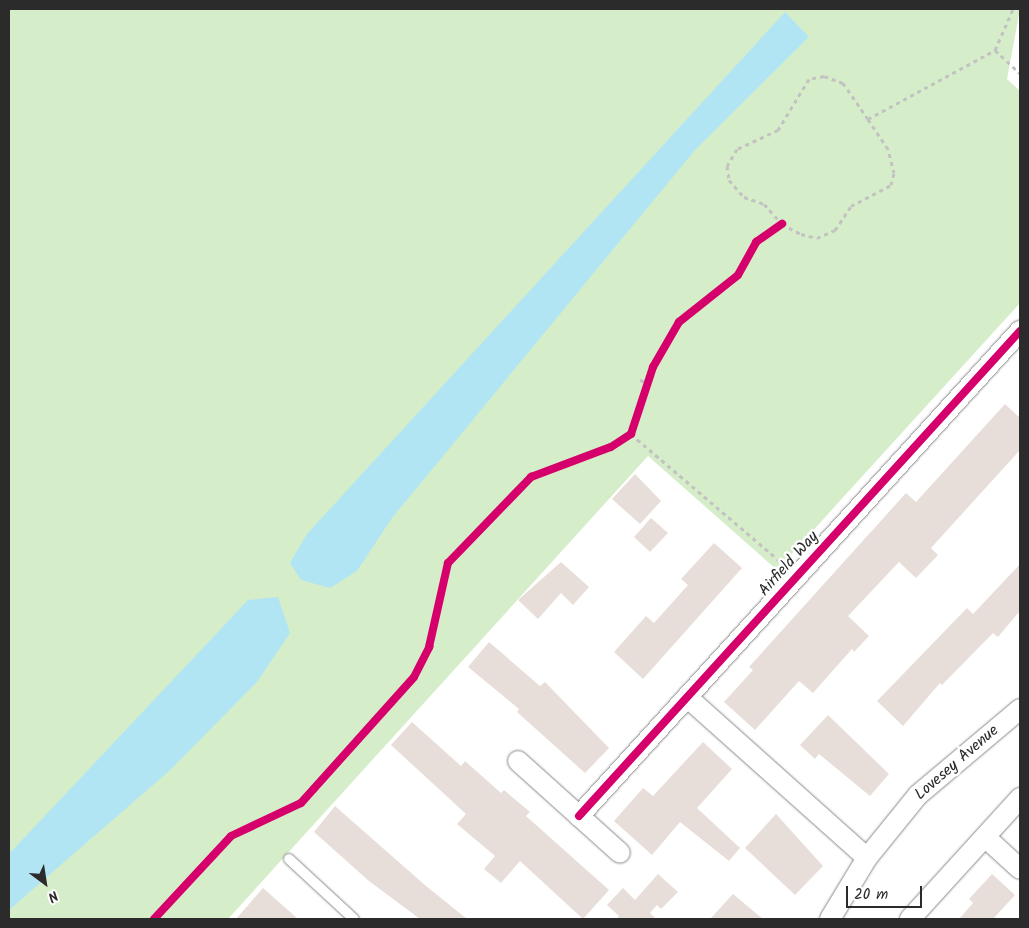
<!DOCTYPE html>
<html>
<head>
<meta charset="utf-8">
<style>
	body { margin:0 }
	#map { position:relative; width:1029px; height:928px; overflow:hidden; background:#fff; font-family:Kalam,sans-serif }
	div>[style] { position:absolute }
	.green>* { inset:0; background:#d6edc9 }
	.water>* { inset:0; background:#b1e5f4 }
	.building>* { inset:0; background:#e8ded9 }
	.path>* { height:3px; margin-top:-1.5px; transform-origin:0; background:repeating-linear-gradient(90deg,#c2c2c2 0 4px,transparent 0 8px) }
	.roads { filter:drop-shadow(0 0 1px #8a8a8a) drop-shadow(0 0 1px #8a8a8a) }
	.service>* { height:10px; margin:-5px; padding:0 5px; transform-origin:5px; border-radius:5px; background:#fff }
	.minor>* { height:20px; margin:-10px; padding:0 10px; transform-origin:10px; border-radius:10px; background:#fff }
	.cycleway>* { height:8px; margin:-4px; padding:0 4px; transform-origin:4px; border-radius:4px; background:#d6006c }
	span { translate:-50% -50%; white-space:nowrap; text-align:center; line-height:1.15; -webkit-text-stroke:5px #fff; paint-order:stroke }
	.street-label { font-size:16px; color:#2b2b2b }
	.frame { position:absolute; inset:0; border:10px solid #2b2b2b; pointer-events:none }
	.north { position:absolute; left:20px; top:858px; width:50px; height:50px; -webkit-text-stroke:4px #fff; paint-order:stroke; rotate:149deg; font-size:14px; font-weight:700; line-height:20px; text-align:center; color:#2b2b2b }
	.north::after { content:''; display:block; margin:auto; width:18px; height:22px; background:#2b2b2b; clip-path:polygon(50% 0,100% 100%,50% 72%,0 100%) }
	.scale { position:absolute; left:846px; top:886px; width:76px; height:22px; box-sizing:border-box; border:2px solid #2b2b2b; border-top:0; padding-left:6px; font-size:15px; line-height:18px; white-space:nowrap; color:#2b2b2b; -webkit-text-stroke:4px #fff; paint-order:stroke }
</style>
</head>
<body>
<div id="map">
	<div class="green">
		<i style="clip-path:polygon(9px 9px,1020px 9px,1007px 79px,1020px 91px,1020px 303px,777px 570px,648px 456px,228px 919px,9px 919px)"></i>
	</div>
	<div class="water">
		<i style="clip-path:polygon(785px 12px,809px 37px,695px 150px,392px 518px,357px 571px,330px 588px,301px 580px,290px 563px,307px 534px)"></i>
		<i style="clip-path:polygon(278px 597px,290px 633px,257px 682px,169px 771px,9px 910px,9px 854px,248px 600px)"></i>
	</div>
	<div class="building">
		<i style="clip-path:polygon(1005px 404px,1020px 418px,1020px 450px,931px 548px,938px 555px,916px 578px,899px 562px,848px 616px,869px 636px,854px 652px,852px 649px,813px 693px,799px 681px,755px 730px,724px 702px,753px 670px,749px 667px,906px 493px,916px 502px)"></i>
		<i style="clip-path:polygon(635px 474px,661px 501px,640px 524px,612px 499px)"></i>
		<i style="clip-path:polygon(651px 518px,668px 533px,650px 552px,634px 537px)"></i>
		<i style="clip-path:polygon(714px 543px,742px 568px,643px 679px,614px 652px,646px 616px,654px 623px,688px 585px,681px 579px)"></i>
		<i style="clip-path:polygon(561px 562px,589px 587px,573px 605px,561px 593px,538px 619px,518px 600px)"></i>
		<i style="clip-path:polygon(1020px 564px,1020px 611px,998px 637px,993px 633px,942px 685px,940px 683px,903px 726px,877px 701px,967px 608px,973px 614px)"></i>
		<i style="clip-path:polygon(489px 642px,540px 686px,545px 682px,609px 748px,585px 773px,517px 712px,519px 709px,468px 667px)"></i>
		<i style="clip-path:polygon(828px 715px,889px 774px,870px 796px,819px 754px,815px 759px,800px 745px)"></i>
		<i style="clip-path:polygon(412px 722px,461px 766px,465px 761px,501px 793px,504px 790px,530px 812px,526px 816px,609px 890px,583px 919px,520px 861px,501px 883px,484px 869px,495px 856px,457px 824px,466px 814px,391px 745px)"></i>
		<i style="clip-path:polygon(703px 742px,732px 769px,697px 808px,740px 848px,729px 861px,680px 822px,652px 855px,614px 821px,643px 788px,653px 796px)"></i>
		<i style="clip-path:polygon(335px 806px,426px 886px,467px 919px,420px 919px,369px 881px,314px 832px)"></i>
		<i style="clip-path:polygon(776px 814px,823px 866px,795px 895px,745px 848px)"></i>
		<i style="clip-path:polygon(658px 874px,678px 892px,661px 909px,657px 905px,650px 913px,656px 919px,617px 919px,619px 916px,607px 905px,623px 888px,635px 900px)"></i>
		<i style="clip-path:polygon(992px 874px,1015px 895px,993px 919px,959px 919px,973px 903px,969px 899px)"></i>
		<i style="clip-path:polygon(263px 888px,298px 919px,236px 919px)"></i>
		<i style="clip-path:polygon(733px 894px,763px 919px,710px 919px)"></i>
	</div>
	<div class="path">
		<i style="left:995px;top:50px;width:34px;rotate:43deg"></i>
		<i style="left:868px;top:119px;width:44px;rotate:-124.8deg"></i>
		<i style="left:843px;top:83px;width:20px;rotate:-160deg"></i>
		<i style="left:824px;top:76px;width:15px;rotate:169deg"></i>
		<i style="left:809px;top:79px;width:60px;rotate:121.3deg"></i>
		<i style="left:778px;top:130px;width:45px;rotate:155.1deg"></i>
		<i style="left:737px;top:149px;width:20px;rotate:120deg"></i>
		<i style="left:727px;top:166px;width:14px;rotate:82deg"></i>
		<i style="left:729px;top:180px;width:23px;rotate:49deg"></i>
		<i style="left:744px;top:197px;width:21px;rotate:19deg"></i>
		<i style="left:764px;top:204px;width:27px;rotate:48deg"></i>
		<i style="left:782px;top:224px;width:21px;rotate:28deg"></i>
		<i style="left:801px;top:234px;width:16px;rotate:14deg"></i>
		<i style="left:817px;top:238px;width:20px;rotate:-24deg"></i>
		<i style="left:835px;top:230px;width:29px;rotate:-56deg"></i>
		<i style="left:851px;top:206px;width:45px;rotate:-27.7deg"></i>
		<i style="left:891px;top:185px;width:12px;rotate:-76deg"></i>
		<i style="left:894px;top:173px;width:25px;rotate:-104deg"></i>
		<i style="left:888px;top:149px;width:36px;rotate:-124deg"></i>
		<i style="left:868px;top:119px;width:145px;rotate:-28.5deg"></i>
		<i style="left:995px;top:50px;width:45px;rotate:-66.3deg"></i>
		<i style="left:640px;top:380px;width:9px;rotate:18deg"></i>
		<i style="left:631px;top:434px;width:197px;rotate:40.5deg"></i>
	</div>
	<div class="roads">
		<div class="service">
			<i style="left:289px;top:859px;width:88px;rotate:42.7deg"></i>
		</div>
		<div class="minor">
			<i style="left:687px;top:697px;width:241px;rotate:41.8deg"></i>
			<i style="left:518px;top:761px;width:137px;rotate:42deg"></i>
			<i style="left:579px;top:816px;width:656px;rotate:-47.72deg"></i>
			<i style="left:985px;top:837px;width:47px;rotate:42.4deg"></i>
			<i style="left:830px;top:919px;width:71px;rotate:-58.8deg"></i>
			<i style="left:867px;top:858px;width:81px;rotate:-51deg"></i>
			<i style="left:918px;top:795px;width:133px;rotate:-40.1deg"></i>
			<i style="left:910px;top:919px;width:164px;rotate:-47.7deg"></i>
		</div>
	</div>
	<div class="cycleway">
		<i style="left:579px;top:816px;width:656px;rotate:-47.72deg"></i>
		<i style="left:154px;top:919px;width:113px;rotate:-47.1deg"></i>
		<i style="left:231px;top:836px;width:77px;rotate:-25.2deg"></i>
		<i style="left:301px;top:803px;width:169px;rotate:-48.1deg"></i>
		<i style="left:414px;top:677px;width:34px;rotate:-63deg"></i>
		<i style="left:429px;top:647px;width:86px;rotate:-77.3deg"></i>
		<i style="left:448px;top:563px;width:120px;rotate:-46deg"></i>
		<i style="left:531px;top:477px;width:85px;rotate:-20.6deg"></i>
		<i style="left:611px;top:447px;width:24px;rotate:-33deg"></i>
		<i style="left:631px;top:434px;width:71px;rotate:-71.8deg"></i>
		<i style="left:653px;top:367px;width:52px;rotate:-60deg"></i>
		<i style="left:679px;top:322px;width:75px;rotate:-38.5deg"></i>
		<i style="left:738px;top:275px;width:38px;rotate:-61deg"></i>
		<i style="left:756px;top:242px;width:32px;rotate:-35deg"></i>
	</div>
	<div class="street-label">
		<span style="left:789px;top:564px;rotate:-48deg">Airfield Way</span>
		<span style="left:957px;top:763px;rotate:-41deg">Lovesey Avenue</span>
	</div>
	<div class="frame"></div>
	<div class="north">N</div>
	<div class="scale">20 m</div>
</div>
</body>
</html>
